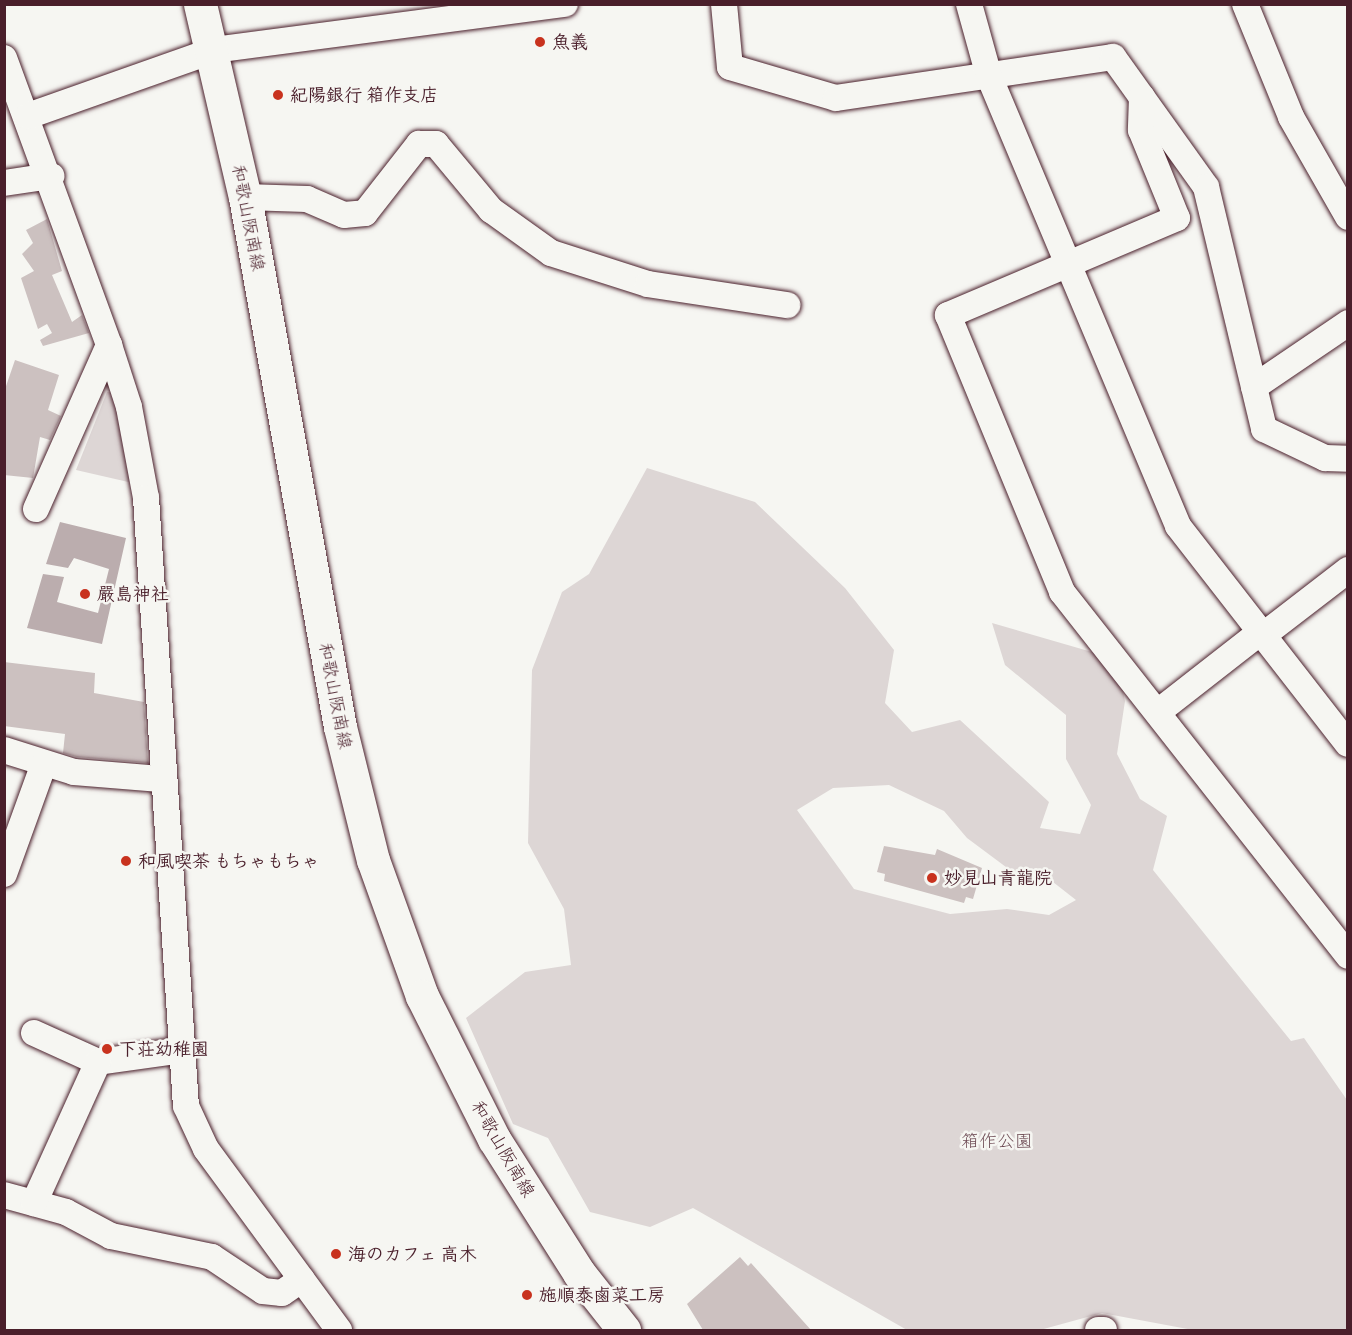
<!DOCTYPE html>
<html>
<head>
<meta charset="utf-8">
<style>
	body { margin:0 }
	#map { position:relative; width:1352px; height:1335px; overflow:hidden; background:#f6f6f2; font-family:Delius,"Klee One",sans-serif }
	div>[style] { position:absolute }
	.green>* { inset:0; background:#ddd6d5 }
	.water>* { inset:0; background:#bbadae }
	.building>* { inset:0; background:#ccc1c0 }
	.roads { filter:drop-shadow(0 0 2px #4a1f2b) drop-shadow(0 0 2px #4a1f2b) }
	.minor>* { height:26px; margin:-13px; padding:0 13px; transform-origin:13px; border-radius:13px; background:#f6f6f2 }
	.major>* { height:33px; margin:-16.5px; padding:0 16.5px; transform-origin:16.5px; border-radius:16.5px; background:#f6f6f2 }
	.dots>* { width:16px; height:16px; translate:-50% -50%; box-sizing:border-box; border:3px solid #f6f6f2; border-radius:50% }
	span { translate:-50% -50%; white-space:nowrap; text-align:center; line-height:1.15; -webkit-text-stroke:5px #f6f6f2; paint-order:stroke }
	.poi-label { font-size:18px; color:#4a1f2b; font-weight:700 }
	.left { translate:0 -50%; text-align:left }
	.street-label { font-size:18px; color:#4a1f2b }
	.park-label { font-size:18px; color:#6f4d56 }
	.frame { position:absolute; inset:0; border:6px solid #4a1f2b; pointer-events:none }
</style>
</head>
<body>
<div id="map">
	<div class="green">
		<i style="clip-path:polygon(107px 392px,117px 393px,137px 484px,76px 470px)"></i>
		<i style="clip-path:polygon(evenodd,647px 468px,755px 502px,845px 588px,894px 650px,885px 703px,912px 732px,960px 720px,1049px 802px,1040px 828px,1080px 834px,1091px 805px,1066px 759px,1066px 715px,1005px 665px,992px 623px,1116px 659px,1125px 701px,1117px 754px,1140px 799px,1167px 816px,1153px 870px,1291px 1041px,1304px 1038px,1347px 1100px,1347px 1330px,1193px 1330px,1102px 1313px,1040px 1330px,907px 1330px,693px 1208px,650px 1227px,590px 1212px,548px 1138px,513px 1124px,466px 1018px,525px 972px,571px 965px,564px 909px,528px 843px,532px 670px,562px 592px,589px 574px,647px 468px,889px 785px,944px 811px,967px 838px,1010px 870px,1053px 882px,1076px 900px,1049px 915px,1007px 909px,950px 914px,854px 889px,797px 810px,833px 788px,889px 785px)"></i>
	</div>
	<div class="water">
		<i style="clip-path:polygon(60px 522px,126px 538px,102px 644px,27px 628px,43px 574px,64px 577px,57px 602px,98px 613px,109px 569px,74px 558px,68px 568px,46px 564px)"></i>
	</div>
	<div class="building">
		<i style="clip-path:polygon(47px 219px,62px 271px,52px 275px,72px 322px,82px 315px,89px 333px,43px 346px,40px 340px,52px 333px,47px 324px,38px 329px,21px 278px,34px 271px,22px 254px,33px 243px,26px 230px)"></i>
		<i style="clip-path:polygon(15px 360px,59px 375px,48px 410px,61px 416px,50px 440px,40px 437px,33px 478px,4px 475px,4px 392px)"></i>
		<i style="clip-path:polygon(4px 662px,95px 673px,94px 693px,144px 702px,148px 763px,77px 757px,63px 753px,65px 734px,4px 726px)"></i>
		<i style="clip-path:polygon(884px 846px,935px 855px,937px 849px,982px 868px,973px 899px,966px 897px,964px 903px,884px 881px,885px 874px,877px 872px)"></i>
		<i style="clip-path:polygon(740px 1257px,748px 1266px,751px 1263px,811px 1330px,703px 1330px,687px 1304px)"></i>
	</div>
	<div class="roads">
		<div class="minor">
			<i style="left:724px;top:4px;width:63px;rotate:84.6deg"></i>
			<i style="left:730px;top:67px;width:110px;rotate:16.3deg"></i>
			<i style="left:836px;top:98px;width:280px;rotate:-8.4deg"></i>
			<i style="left:1113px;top:57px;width:160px;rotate:54.4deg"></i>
			<i style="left:1206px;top:187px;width:249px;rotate:76.5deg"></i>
			<i style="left:1264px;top:429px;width:68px;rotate:25.4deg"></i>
			<i style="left:1325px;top:458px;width:23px;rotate:2deg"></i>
			<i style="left:969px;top:4px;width:75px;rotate:74.5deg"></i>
			<i style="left:989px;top:76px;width:488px;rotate:67.2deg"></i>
			<i style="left:1178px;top:526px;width:276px;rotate:52.1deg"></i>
			<i style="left:1245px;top:4px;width:122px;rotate:67.8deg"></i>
			<i style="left:1291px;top:117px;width:115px;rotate:60.3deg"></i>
			<i style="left:4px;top:58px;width:306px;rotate:69.9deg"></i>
			<i style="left:109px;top:345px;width:65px;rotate:72.1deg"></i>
			<i style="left:129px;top:407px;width:93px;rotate:79.4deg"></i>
			<i style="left:146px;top:498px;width:609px;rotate:86.24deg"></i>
			<i style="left:186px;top:1106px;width:47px;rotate:65.1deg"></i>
			<i style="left:206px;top:1149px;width:225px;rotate:53.7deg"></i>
			<i style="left:1142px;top:97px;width:33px;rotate:92deg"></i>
			<i style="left:1141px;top:130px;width:95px;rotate:67.8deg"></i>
			<i style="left:1177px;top:218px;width:249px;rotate:157deg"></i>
			<i style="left:948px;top:315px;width:300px;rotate:67.6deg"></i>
			<i style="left:1062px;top:592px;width:463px;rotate:51.8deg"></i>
			<i style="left:28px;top:116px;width:197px;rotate:-19.5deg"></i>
			<i style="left:214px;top:50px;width:354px;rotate:-7.5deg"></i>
			<i style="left:4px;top:183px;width:48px;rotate:-8.5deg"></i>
			<i style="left:245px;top:197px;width:62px;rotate:1.8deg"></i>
			<i style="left:307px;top:199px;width:40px;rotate:23.4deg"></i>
			<i style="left:344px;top:215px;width:21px;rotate:-5deg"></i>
			<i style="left:365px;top:213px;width:88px;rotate:-52deg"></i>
			<i style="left:419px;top:144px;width:17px"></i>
			<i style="left:436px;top:144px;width:86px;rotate:50.2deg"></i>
			<i style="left:491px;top:210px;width:74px;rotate:35.6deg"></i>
			<i style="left:551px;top:253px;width:102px;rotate:17.7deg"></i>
			<i style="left:648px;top:284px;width:141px;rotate:8.6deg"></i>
			<i style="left:1254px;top:387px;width:114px;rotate:-34.2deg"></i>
			<i style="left:36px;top:509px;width:180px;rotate:-66deg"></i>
			<i style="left:1261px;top:637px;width:110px;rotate:-37.6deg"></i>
			<i style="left:1158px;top:712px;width:128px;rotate:-38deg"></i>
			<i style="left:4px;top:750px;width:73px;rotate:17.4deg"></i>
			<i style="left:74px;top:772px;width:87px;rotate:4.6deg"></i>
			<i style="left:4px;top:874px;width:115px;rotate:-70.1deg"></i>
			<i style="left:34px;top:1033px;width:70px;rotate:24.4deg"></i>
			<i style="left:98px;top:1062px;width:85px;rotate:-8.1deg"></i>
			<i style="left:4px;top:1195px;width:64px;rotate:15.3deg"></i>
			<i style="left:66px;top:1212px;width:51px;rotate:28.1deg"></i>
			<i style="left:111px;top:1236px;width:103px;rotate:11.7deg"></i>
			<i style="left:212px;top:1257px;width:61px;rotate:33.7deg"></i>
			<i style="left:263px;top:1291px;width:19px;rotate:6deg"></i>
			<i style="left:282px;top:1293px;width:24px;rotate:-35deg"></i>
			<i style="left:34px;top:1203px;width:155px;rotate:-65.6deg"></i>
			<i style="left:1098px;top:1330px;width:6px"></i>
		</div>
		<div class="major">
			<i style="left:200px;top:4px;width:198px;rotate:76.9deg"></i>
			<i style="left:245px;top:197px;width:538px;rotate:79.84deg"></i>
			<i style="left:340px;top:727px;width:137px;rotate:76.1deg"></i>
			<i style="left:373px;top:860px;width:145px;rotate:70.2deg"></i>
			<i style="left:422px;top:996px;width:160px;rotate:63.3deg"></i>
			<i style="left:494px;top:1139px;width:159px;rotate:57.6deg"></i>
			<i style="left:579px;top:1273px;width:73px;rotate:51.7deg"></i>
		</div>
	</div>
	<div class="dots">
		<i style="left:540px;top:42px;background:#c8321e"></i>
		<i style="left:278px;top:95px;background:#c8321e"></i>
		<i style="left:85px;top:594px;background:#c8321e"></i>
		<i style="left:126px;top:861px;background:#c8321e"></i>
		<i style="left:932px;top:878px;background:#c8321e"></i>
		<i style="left:107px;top:1049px;background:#c8321e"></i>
		<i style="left:336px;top:1254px;background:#c8321e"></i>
		<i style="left:527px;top:1295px;background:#c8321e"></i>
	</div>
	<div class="poi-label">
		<span class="left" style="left:552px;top:42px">魚義</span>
		<span class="left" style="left:290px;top:95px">紀陽銀行 箱作支店</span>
		<span class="left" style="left:97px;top:594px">嚴島神社</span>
		<span class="left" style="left:138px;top:861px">和風喫茶 もちゃもちゃ</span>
		<span class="left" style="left:944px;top:878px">妙見山青龍院</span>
		<span class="left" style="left:119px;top:1049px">下荘幼稚園</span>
		<span class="left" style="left:348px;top:1254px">海のカフェ 高木</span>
		<span class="left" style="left:539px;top:1295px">施順泰鹵菜工房</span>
	</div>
	<div class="street-label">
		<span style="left:248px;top:218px;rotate:79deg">和歌山阪南線</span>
		<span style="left:335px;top:696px;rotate:79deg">和歌山阪南線</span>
		<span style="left:503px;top:1149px;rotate:60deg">和歌山阪南線</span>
	</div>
	<div class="park-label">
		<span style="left:997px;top:1141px">箱作公園</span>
	</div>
	<div class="frame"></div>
</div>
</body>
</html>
